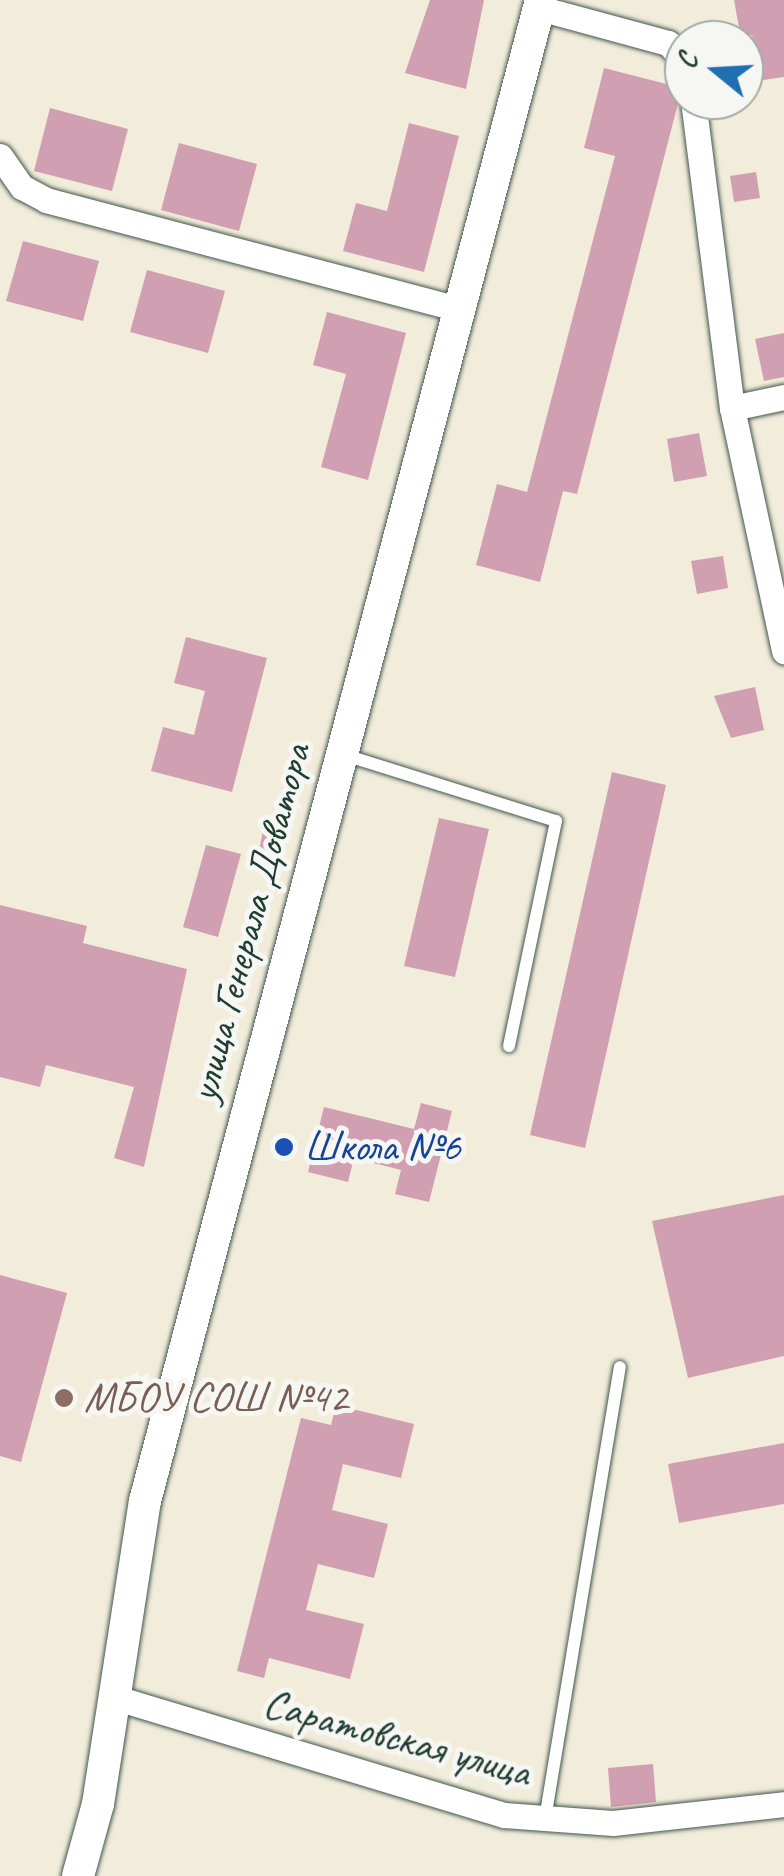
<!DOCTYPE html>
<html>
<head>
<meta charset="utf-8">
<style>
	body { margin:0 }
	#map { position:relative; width:784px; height:1876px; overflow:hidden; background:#f2ecdb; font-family:Caveat,sans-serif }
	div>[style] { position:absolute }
	.building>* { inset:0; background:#d19fb2 }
	.roads { filter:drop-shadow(0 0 2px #3f574d) drop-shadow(0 0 2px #3f574d) }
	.service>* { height:12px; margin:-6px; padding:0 6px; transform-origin:6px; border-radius:6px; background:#fff }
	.minor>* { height:25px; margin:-12.5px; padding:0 12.5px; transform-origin:12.5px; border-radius:12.5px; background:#fff }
	.tertiary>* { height:32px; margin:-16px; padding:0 16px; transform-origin:16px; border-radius:16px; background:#fff }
	.dots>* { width:28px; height:28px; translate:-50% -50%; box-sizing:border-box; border:5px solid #f6f6f2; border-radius:50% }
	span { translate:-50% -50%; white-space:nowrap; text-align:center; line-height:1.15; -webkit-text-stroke:10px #f6f6f2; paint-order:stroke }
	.street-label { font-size:42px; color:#1f3d34 }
	.transit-label { font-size:42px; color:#164399 }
	.left { translate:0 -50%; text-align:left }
	.education-label { font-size:42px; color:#785e54 }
	.north { position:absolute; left:664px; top:20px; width:100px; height:100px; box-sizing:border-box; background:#f6f6f2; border:2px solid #a0aca6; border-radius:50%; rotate:288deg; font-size:28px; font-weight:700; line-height:40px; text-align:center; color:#1f3d34 }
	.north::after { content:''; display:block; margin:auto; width:35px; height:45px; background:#1f6fb2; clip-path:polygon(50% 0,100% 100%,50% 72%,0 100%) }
</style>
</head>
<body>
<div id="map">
	<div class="building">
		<i style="clip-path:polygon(430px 0,484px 0,466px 89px,405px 73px)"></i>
		<i style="clip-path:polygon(734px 0,784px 0,784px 77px,744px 83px,744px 38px,754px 36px,740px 33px)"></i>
		<i style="clip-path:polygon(604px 68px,682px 88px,577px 494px,563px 491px,540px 582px,476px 565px,497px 484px,527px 492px,615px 156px,584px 148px)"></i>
		<i style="clip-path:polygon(50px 108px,128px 129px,112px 191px,34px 171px)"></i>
		<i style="clip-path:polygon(409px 123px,459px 136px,424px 272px,343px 251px,356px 203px,387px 211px)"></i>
		<i style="clip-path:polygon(179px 143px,257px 164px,239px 231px,161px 210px)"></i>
		<i style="clip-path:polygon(756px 172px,760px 198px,734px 202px,730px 176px)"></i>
		<i style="clip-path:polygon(23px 241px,99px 261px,83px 321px,6px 301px)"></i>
		<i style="clip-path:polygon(147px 270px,225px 291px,208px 353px,130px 332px)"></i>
		<i style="clip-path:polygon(327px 312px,406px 333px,368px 480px,321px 467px,346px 374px,313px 365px)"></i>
		<i style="clip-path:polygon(784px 333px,784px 377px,764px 381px,755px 339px)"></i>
		<i style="clip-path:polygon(699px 433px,707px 476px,674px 482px,667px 439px)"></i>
		<i style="clip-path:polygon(723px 556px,728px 588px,697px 594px,691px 561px)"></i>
		<i style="clip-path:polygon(186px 637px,267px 658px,232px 792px,151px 771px,163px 727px,194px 735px,205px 691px,174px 683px)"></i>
		<i style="clip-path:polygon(755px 687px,764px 730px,731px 738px,714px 696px)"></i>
		<i style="clip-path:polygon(612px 772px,666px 785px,585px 1148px,530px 1135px)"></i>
		<i style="clip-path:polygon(439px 818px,489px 829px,455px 977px,404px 966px)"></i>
		<i style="clip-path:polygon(264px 827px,286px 832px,280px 855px,259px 850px)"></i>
		<i style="clip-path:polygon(206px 845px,241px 854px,218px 937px,183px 927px)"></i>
		<i style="clip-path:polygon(0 905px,87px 926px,83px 943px,187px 969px,144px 1167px,114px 1158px,134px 1087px,46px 1065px,40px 1087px,0 1077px)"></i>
		<i style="clip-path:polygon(421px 1103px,452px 1111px,429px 1202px,395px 1194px,401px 1170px,354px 1158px,348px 1182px,308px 1172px,324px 1107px,414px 1129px)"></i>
		<i style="clip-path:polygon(784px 1195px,784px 1356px,688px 1378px,652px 1221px)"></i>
		<i style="clip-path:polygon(0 1275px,67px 1293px,21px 1462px,0 1456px)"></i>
		<i style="clip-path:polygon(336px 1405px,414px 1424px,401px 1478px,343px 1464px,332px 1510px,388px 1524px,374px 1578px,318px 1564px,306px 1610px,364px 1624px,350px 1679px,269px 1658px,264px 1678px,237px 1671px,301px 1418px,331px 1425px)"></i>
		<i style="clip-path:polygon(784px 1443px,784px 1504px,679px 1523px,668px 1464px)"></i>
		<i style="clip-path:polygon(653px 1764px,656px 1802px,611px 1807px,608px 1768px)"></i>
	</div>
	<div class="roads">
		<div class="service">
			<i style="left:345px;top:755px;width:221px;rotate:17.4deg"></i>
			<i style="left:556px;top:821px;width:230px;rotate:101.8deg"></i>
			<i style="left:545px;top:1819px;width:458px;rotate:-80.6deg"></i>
		</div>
		<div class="minor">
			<i style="left:539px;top:8px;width:134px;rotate:15.2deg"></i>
			<i style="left:668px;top:43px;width:24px;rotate:48deg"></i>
			<i style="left:693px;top:100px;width:310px;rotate:82.8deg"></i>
			<i style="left:732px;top:408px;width:249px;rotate:77.9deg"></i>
			<i style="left:0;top:156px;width:38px;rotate:55deg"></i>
			<i style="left:22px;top:187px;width:27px;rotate:28deg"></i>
			<i style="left:46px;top:200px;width:426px;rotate:14.8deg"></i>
			<i style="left:732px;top:408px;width:53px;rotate:-11.9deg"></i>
			<i style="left:113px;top:1697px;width:408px;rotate:16.8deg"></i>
			<i style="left:504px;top:1815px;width:109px;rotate:4.2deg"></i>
			<i style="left:613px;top:1823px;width:172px;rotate:-6.3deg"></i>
		</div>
		<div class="tertiary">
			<i style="left:78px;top:1876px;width:75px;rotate:-74.5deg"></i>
			<i style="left:98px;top:1804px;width:307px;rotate:-81.2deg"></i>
			<i style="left:145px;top:1501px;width:1552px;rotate:-75.22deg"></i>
		</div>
	</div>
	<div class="dots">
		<i style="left:284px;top:1147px;background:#1a4fb4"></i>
		<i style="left:64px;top:1398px;background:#8d6e63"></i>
	</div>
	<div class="street-label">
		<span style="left:250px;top:923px;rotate:-75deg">улица Генерала Доватора</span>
		<span style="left:397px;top:1738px;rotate:15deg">Саратовская улица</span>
	</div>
	<div class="transit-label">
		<span class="left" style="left:304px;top:1147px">Школа №6</span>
	</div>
	<div class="education-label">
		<span class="left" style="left:84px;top:1398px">МБОУ СОШ №42</span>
	</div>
	<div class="north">С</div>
</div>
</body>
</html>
